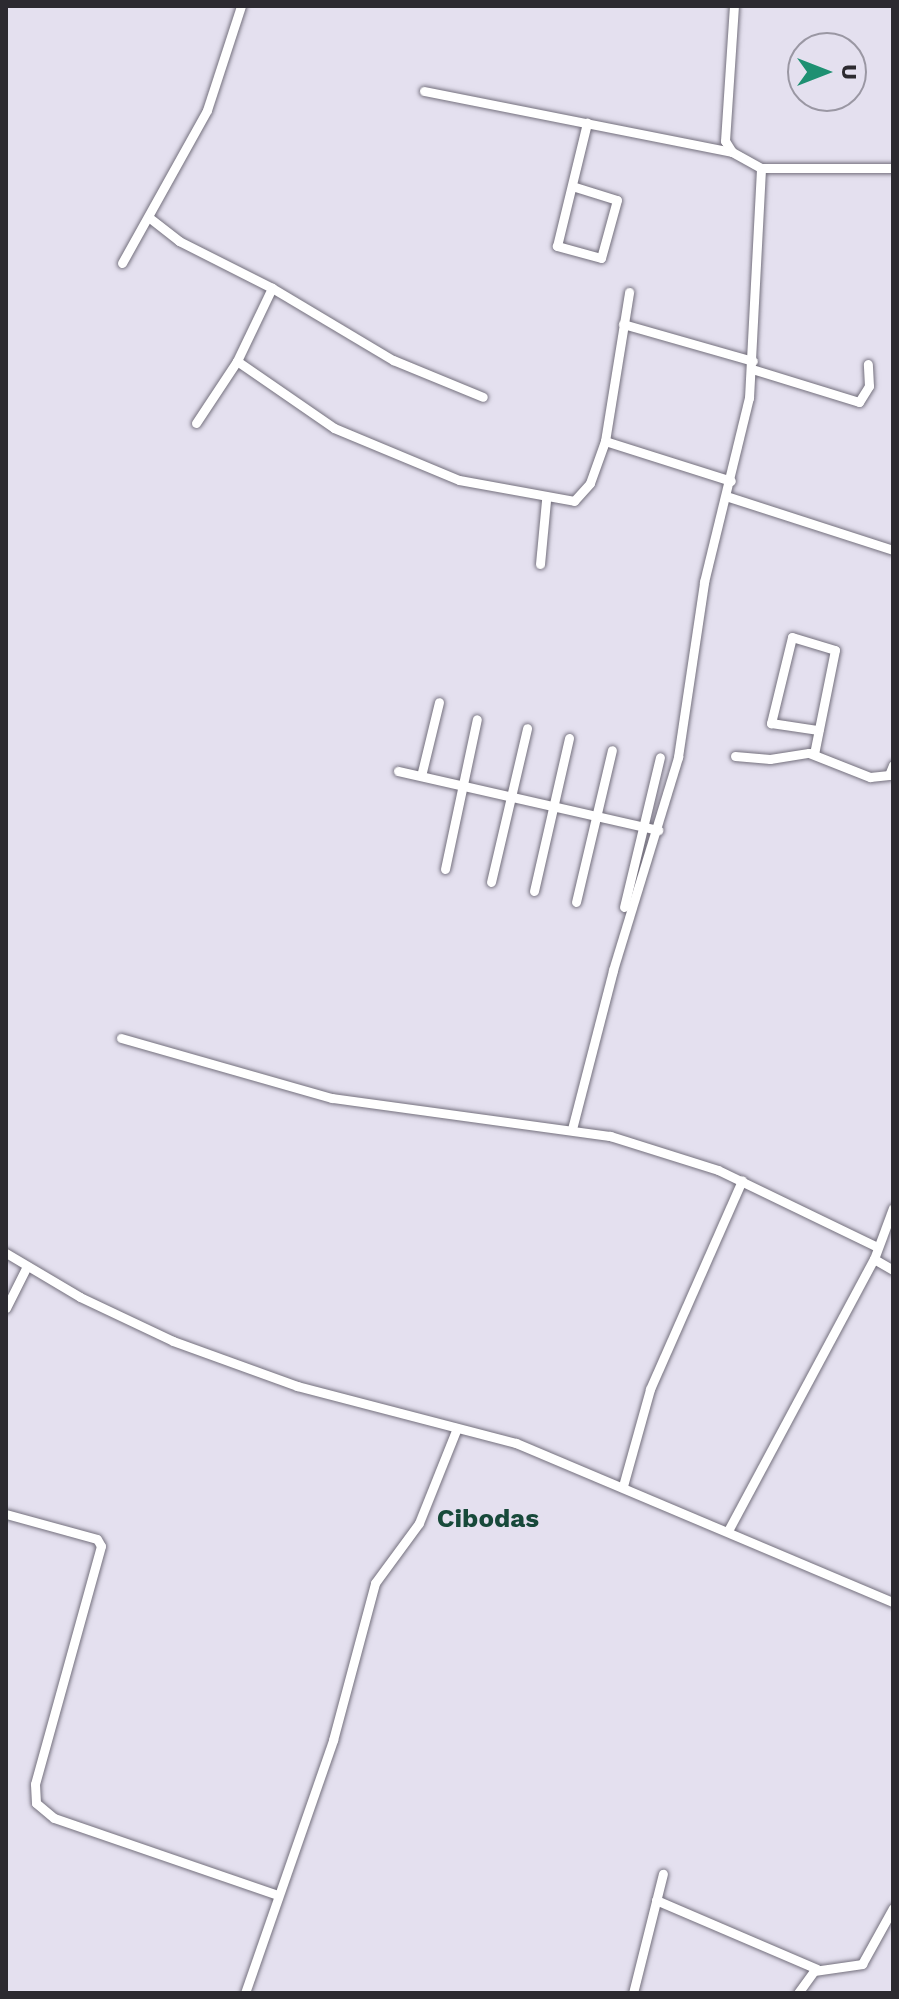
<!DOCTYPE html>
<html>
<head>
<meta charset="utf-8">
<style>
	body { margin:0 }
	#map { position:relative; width:899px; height:1999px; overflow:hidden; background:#e4e0ef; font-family:"Work Sans",sans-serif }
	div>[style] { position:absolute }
	.roads { filter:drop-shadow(0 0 2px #74707d) drop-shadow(0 0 2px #74707d) }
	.street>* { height:9px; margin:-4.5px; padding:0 4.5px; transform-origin:4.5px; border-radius:4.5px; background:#fff }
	span { translate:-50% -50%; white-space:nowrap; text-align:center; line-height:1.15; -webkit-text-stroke:8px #e4e0ef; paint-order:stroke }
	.quarter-label { font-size:26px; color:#17493a; font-weight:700 }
	.frame { position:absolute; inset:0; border:8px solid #2c2a30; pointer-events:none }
	.north { position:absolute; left:787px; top:32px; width:80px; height:80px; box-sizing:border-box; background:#e4e0ef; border:2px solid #9a97a3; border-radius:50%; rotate:90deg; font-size:22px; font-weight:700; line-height:32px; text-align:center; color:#2c2a30 }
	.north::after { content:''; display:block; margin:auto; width:28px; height:36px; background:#1e9072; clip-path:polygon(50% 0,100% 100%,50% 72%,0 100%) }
</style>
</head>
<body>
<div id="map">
	<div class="roads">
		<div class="street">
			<i style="left:424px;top:91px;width:314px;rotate:11.2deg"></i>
			<i style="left:761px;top:168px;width:132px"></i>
			<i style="left:572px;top:186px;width:47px;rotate:17.3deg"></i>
			<i style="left:617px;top:200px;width:60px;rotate:105.4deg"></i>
			<i style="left:601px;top:258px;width:46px;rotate:-164.7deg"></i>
			<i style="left:557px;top:246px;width:127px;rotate:-76.3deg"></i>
			<i style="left:151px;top:219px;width:36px;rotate:38deg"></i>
			<i style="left:179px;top:241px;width:104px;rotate:26.8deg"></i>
			<i style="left:272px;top:288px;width:141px;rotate:30.8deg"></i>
			<i style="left:393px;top:360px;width:97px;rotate:22.3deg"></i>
			<i style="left:122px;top:263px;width:175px;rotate:-60.9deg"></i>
			<i style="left:207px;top:110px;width:109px;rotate:-71.9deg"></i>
			<i style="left:623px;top:324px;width:135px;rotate:15.9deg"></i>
			<i style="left:237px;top:361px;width:118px;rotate:34.6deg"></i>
			<i style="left:334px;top:428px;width:135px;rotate:22.6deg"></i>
			<i style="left:459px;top:480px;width:117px;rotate:10.3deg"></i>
			<i style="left:574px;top:501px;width:24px;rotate:-48deg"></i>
			<i style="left:590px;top:483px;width:45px;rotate:-70.3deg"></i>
			<i style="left:605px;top:441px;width:132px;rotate:17.6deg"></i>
			<i style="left:752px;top:369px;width:112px;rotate:17.1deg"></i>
			<i style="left:859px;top:402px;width:19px;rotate:-58deg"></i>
			<i style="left:869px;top:386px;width:22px;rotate:-93deg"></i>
			<i style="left:196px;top:423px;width:74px;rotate:-56.5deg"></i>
			<i style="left:237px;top:361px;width:81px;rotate:-64.4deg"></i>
			<i style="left:605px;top:441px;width:151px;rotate:-80.8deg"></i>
			<i style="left:729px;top:497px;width:172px;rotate:17.9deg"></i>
			<i style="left:540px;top:564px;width:64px;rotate:-84.6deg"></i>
			<i style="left:814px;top:754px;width:106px;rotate:-78.6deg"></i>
			<i style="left:835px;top:650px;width:45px;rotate:-163.2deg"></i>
			<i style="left:792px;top:637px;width:89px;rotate:103.7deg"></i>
			<i style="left:771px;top:723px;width:48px;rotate:8.5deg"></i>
			<i style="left:735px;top:756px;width:35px;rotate:5deg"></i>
			<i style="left:770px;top:759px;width:39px;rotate:-9deg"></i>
			<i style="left:809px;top:753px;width:66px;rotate:21.5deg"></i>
			<i style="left:870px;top:777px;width:19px;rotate:-6deg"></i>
			<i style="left:889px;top:775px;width:11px;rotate:-68deg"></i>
			<i style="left:398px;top:771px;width:267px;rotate:12.8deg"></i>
			<i style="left:421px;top:776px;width:76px;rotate:-76.3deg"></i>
			<i style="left:445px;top:869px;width:153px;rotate:-78deg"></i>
			<i style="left:491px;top:882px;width:158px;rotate:-76.8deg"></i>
			<i style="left:534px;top:891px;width:157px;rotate:-77.1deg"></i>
			<i style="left:576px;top:902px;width:156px;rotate:-76.7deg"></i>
			<i style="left:624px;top:907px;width:154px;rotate:-76.5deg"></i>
			<i style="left:121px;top:1038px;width:219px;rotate:15.9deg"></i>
			<i style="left:332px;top:1098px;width:281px;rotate:7.8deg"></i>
			<i style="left:610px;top:1136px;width:113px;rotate:17.5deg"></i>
			<i style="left:718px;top:1170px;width:177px;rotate:25.8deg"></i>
			<i style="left:572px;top:1129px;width:164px;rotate:-75.5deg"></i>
			<i style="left:613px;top:970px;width:223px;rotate:-73deg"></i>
			<i style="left:678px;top:757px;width:177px;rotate:-81.5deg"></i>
			<i style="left:704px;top:582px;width:189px;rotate:-76.3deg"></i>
			<i style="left:749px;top:398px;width:230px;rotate:-87deg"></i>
			<i style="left:761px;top:168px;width:33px;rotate:-151deg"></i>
			<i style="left:732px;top:152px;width:13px;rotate:-122deg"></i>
			<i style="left:725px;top:141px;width:135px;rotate:-86.2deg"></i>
			<i style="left:6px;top:1253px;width:86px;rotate:30.7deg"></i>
			<i style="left:80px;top:1297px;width:103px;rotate:25.3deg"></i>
			<i style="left:173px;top:1341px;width:132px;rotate:19.9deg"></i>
			<i style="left:297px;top:1386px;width:226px;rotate:14.6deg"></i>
			<i style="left:516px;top:1443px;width:409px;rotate:22.9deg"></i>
			<i style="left:874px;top:1259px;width:22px;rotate:30deg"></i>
			<i style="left:6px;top:1308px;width:47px;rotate:-63.4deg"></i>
			<i style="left:623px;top:1486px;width:101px;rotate:-74.4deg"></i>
			<i style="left:650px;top:1389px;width:228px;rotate:-66.2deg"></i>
			<i style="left:6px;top:1514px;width:94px;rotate:15.4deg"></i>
			<i style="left:97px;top:1539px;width:8px;rotate:60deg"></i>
			<i style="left:101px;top:1546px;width:247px;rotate:105.5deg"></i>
			<i style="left:35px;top:1784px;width:19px;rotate:87deg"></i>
			<i style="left:36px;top:1803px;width:23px;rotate:40deg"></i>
			<i style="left:54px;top:1818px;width:236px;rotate:19deg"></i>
			<i style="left:729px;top:1529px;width:306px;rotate:-61.8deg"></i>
			<i style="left:874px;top:1259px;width:54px;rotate:-69.6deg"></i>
			<i style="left:656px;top:1900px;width:175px;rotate:23.2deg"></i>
			<i style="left:245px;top:1993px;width:268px;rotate:-70.8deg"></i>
			<i style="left:333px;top:1740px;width:163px;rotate:-75deg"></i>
			<i style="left:375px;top:1583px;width:74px;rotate:-53.7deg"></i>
			<i style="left:419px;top:1523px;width:102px;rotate:-68.2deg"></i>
			<i style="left:633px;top:1993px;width:123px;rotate:-75.9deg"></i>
			<i style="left:798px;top:1993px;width:27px;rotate:-54deg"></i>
			<i style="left:814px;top:1971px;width:49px;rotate:-8.3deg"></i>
			<i style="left:862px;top:1964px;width:64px;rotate:-61deg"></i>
		</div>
	</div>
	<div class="quarter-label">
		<span style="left:488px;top:1519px">Cibodas</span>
	</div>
	<div class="frame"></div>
	<div class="north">U</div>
</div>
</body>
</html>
